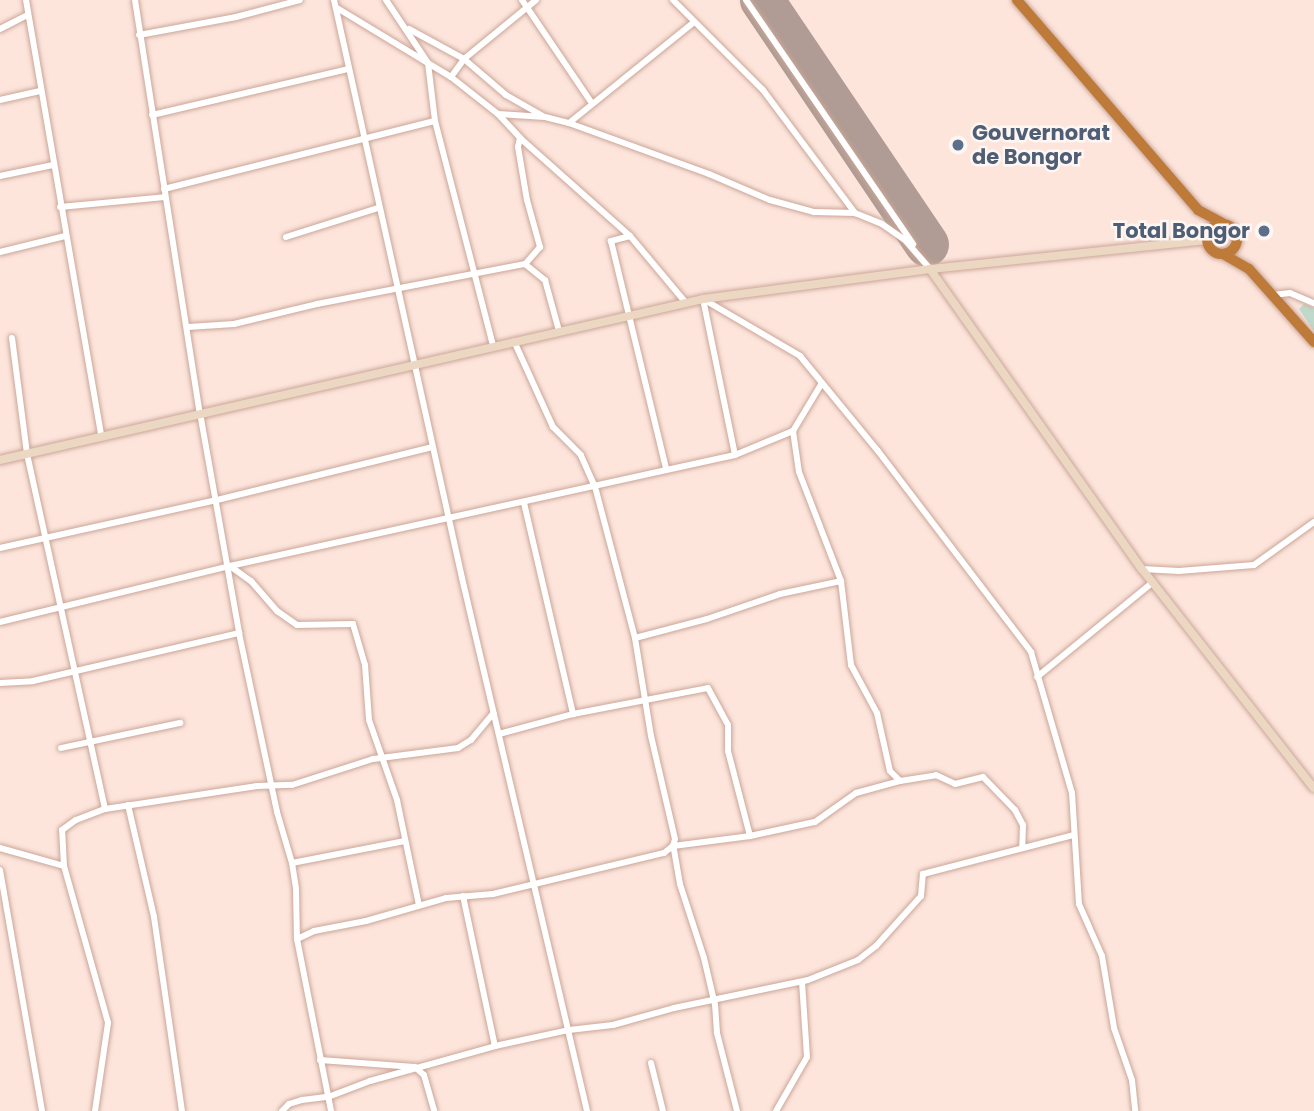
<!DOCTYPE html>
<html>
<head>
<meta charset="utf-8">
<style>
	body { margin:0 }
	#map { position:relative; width:1314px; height:1111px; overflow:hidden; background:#fde5dc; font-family:Poppins,sans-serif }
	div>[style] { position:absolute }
	.green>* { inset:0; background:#bfd9cb }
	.runway>* { height:44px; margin:-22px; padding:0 22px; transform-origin:22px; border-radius:22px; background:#b09c94 }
	.roads { filter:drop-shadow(0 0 2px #cba698) drop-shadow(0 0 2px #cba698) }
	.street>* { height:6px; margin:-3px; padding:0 3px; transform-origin:3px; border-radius:3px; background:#fff }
	.secondary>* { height:8px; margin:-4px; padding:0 4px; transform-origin:4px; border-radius:4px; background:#ecd7c3 }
	.highway>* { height:10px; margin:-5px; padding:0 5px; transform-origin:5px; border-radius:5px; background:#be7a38 }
	.highway>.ring { margin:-5px; padding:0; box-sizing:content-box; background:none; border:10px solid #be7a38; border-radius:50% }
	.dots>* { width:19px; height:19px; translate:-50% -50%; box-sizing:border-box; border:4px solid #fef6f3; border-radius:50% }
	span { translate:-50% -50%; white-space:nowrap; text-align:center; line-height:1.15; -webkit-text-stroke:5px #fef6f3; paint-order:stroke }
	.service-label { font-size:21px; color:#4e5e75; font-weight:700 }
	.left { translate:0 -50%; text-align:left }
	.right { translate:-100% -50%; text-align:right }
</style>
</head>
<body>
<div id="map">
	<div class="green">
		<i style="clip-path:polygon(1304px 304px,1314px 308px,1314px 331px,1299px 309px)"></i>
	</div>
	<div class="runway">
		<i style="left:762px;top:0;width:295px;rotate:56deg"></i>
	</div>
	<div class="roads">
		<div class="street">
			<i style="left:26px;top:0;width:442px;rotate:80.2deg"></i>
			<i style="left:135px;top:0;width:418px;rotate:81.1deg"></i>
			<i style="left:200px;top:413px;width:223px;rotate:79.9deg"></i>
			<i style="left:239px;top:633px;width:183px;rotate:78deg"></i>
			<i style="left:277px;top:812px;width:53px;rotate:73.6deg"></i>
			<i style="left:292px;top:863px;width:26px;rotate:81deg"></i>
			<i style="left:296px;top:889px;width:50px;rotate:88.9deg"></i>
			<i style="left:297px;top:939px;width:175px;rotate:78.8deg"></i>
			<i style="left:334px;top:0;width:592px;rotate:77.51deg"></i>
			<i style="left:462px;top:578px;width:547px;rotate:76.8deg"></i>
			<i style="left:386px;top:0;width:76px;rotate:56.3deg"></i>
			<i style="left:428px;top:63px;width:58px;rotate:83.1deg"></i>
			<i style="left:435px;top:121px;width:231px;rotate:75.5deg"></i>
			<i style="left:522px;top:0;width:123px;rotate:55.9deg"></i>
			<i style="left:673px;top:0;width:127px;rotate:45deg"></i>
			<i style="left:763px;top:90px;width:154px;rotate:53.2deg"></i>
			<i style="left:746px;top:0;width:296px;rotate:55.6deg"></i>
			<i style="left:337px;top:8px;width:133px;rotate:31.2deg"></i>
			<i style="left:451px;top:77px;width:60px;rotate:38.2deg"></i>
			<i style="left:498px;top:114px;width:33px;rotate:47deg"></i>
			<i style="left:520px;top:138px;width:147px;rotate:41.7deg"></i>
			<i style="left:630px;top:236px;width:87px;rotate:50.1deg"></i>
			<i style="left:0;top:29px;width:31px;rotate:-27deg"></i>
			<i style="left:409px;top:29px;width:63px;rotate:28.6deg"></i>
			<i style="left:464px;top:59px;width:55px;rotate:40.6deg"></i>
			<i style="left:506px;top:95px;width:43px;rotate:29.6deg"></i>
			<i style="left:139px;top:35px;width:99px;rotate:-10.5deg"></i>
			<i style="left:236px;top:17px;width:66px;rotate:-14.9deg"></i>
			<i style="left:451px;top:77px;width:22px;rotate:-54deg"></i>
			<i style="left:464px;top:59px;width:93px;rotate:-39.3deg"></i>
			<i style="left:0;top:100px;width:41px;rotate:-12.7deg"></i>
			<i style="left:498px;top:114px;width:47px;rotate:3.7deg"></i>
			<i style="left:545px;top:117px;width:25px;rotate:14deg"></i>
			<i style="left:569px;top:123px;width:149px;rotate:20deg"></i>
			<i style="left:709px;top:174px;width:66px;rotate:23.1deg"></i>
			<i style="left:770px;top:200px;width:46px;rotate:15.3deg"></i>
			<i style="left:814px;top:212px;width:41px;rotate:1.4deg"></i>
			<i style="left:855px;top:213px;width:29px;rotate:22deg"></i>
			<i style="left:882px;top:224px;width:28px;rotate:35deg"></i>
			<i style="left:905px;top:240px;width:38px;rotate:49deg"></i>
			<i style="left:152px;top:115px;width:201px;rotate:-13.2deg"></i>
			<i style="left:569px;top:123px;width:159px;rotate:-38.9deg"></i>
			<i style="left:520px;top:138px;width:9px;rotate:103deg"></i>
			<i style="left:518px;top:147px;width:54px;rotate:80.4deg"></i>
			<i style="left:527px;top:200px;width:49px;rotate:74.5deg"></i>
			<i style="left:540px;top:247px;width:23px;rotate:131deg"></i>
			<i style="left:525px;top:264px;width:26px;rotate:39deg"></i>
			<i style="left:545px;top:280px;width:53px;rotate:74.6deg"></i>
			<i style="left:0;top:176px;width:54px;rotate:-11.7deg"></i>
			<i style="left:164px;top:189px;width:279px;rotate:-14.1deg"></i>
			<i style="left:60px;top:207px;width:105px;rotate:-5.4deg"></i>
			<i style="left:630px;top:236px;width:20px;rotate:165deg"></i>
			<i style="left:611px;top:241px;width:235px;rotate:76.4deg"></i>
			<i style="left:286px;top:237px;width:96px;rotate:-17.5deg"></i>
			<i style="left:0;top:252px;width:67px;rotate:-13.8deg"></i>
			<i style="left:1273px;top:295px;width:17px;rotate:-7deg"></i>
			<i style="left:1290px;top:293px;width:26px;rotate:23deg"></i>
			<i style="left:703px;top:299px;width:113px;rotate:30.4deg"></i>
			<i style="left:800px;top:356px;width:123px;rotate:50.6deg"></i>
			<i style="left:878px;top:451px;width:253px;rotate:52.7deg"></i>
			<i style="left:1031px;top:652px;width:147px;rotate:73.8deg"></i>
			<i style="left:1072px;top:793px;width:111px;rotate:86.4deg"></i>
			<i style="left:1079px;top:904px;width:57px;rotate:66.1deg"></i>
			<i style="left:1102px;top:956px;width:73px;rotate:80.5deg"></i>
			<i style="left:1114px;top:1028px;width:55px;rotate:70.9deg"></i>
			<i style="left:1132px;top:1080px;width:31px;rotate:84deg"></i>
			<i style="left:703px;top:299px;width:159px;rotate:78.4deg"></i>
			<i style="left:188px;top:327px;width:46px;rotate:-3.7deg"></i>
			<i style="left:234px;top:324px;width:85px;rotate:-13.5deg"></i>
			<i style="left:317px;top:304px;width:212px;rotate:-10.9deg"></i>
			<i style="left:12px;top:338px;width:117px;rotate:82.6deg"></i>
			<i style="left:27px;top:454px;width:363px;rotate:77.6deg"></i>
			<i style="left:793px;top:431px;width:41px;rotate:81.7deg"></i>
			<i style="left:799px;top:472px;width:117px;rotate:68.9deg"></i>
			<i style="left:841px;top:581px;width:85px;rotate:83.2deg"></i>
			<i style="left:851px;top:665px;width:55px;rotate:61.6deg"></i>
			<i style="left:877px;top:713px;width:59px;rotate:77.4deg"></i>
			<i style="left:890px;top:771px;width:14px;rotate:45deg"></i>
			<i style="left:900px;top:781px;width:36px;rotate:-9deg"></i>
			<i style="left:936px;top:775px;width:21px;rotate:25deg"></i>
			<i style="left:955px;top:784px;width:29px;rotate:-14deg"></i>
			<i style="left:983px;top:777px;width:46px;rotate:45.9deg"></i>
			<i style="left:1015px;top:810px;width:17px;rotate:62deg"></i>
			<i style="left:1023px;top:825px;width:23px;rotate:92deg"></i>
			<i style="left:524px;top:503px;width:217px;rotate:76.9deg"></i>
			<i style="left:0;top:548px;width:222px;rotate:-12.5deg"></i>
			<i style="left:217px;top:500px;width:221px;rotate:-13.8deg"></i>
			<i style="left:230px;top:566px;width:26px;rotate:36deg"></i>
			<i style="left:251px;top:581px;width:40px;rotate:49deg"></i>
			<i style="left:277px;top:611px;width:24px;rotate:35deg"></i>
			<i style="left:297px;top:625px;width:56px;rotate:-1deg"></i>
			<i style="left:353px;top:624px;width:43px;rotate:73.7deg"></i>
			<i style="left:365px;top:665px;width:55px;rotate:85.8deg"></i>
			<i style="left:369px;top:720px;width:85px;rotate:70.7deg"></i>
			<i style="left:397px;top:800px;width:107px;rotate:78.2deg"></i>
			<i style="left:1142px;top:569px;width:37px;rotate:3deg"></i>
			<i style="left:1179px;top:571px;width:75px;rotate:-4.6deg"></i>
			<i style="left:1254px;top:565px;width:74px;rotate:-35.6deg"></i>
			<i style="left:0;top:622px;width:237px;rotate:-13.7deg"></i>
			<i style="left:230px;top:566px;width:517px;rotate:-12.4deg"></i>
			<i style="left:735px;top:455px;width:63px;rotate:-22.5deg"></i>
			<i style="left:793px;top:431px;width:56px;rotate:-58.9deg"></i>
			<i style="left:635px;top:638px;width:74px;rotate:-14.8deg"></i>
			<i style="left:707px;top:619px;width:77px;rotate:-18.9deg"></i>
			<i style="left:780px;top:594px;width:62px;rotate:-12deg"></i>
			<i style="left:1037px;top:677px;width:150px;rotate:-39.3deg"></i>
			<i style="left:0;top:683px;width:33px;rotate:-3deg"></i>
			<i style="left:33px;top:681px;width:212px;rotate:-13.1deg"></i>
			<i style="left:499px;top:734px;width:77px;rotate:-15.1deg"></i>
			<i style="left:573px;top:714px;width:137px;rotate:-10.9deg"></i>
			<i style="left:708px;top:688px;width:42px;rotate:61.6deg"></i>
			<i style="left:728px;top:725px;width:26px;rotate:90deg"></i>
			<i style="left:728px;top:751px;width:88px;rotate:75.5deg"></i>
			<i style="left:61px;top:748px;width:122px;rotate:-11.9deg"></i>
			<i style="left:128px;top:805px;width:115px;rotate:76.9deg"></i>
			<i style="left:154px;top:917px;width:196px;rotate:81.8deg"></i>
			<i style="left:0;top:848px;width:66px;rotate:15.7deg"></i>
			<i style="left:64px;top:866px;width:163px;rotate:74.3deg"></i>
			<i style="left:108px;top:1023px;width:89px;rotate:98.4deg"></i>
			<i style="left:292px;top:863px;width:115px;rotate:-11deg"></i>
			<i style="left:64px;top:866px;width:36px;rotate:-93deg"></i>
			<i style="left:62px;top:830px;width:17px;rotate:-36deg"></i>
			<i style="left:76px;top:820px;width:31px;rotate:-21deg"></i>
			<i style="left:105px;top:809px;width:154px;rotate:-8.6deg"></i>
			<i style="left:257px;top:786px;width:35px;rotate:-2deg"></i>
			<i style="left:292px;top:785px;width:85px;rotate:-17.8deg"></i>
			<i style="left:373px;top:759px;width:86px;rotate:-7.4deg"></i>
			<i style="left:458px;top:748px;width:15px;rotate:-32deg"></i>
			<i style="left:471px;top:740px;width:35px;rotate:-50deg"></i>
			<i style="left:0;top:870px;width:245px;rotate:80.1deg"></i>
			<i style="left:463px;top:896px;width:153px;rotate:78deg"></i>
			<i style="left:297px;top:939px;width:19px;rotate:-25deg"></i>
			<i style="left:314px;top:931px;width:53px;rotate:-10.9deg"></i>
			<i style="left:366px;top:921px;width:83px;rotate:-16deg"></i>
			<i style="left:446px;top:898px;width:47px;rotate:-4.9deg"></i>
			<i style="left:493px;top:894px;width:176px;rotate:-13.5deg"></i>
			<i style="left:664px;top:853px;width:11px;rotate:-38deg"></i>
			<i style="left:673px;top:846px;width:7px;rotate:-74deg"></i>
			<i style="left:675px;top:839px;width:106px;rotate:-103.1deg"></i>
			<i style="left:651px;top:736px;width:99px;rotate:-99.3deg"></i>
			<i style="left:635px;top:638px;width:156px;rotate:-104.8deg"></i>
			<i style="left:595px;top:487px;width:35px;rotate:-114deg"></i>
			<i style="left:581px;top:455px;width:40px;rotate:-135deg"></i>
			<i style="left:553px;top:427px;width:94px;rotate:-114.4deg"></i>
			<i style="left:320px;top:1060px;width:95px;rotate:4.2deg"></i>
			<i style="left:415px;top:1067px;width:12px;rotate:42deg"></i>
			<i style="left:424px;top:1075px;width:37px;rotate:74deg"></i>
			<i style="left:651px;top:1063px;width:49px;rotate:76deg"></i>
			<i style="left:282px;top:1111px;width:10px;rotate:-45deg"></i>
			<i style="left:289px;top:1104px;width:14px;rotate:-17deg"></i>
			<i style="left:302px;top:1100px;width:26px;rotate:-7deg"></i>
			<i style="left:328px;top:1097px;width:45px;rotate:-20.9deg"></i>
			<i style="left:370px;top:1081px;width:130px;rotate:-15.6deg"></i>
			<i style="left:495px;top:1046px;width:76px;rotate:-12.2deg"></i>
			<i style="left:569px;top:1030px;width:44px;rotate:-6.5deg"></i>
			<i style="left:613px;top:1025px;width:63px;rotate:-15.6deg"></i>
			<i style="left:674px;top:1008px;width:137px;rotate:-11.8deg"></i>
			<i style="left:808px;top:980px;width:54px;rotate:-21.8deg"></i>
			<i style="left:858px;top:960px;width:23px;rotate:-38deg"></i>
			<i style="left:876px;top:946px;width:67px;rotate:-48deg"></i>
			<i style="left:921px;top:896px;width:22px;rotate:-85deg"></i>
			<i style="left:923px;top:874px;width:156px;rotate:-14.5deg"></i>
			<i style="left:737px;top:1111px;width:81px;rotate:-104.4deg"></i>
			<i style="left:717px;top:1033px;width:28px;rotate:-94deg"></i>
			<i style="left:715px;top:1005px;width:48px;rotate:-103.2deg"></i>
			<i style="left:704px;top:958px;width:78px;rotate:-108deg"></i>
			<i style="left:680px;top:884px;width:39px;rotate:-100deg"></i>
			<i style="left:673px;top:846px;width:78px;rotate:-7.4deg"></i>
			<i style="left:750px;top:836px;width:66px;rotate:-12.2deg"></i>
			<i style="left:815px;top:822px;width:50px;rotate:-35.3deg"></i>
			<i style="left:856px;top:793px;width:46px;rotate:-15.3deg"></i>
			<i style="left:776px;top:1111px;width:62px;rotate:-60.1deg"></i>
			<i style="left:807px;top:1057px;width:75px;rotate:-93.8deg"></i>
		</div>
		<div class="secondary">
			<i style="left:930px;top:269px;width:367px;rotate:54.8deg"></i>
			<i style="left:1142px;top:569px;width:278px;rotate:51.9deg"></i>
			<i style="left:0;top:460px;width:721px;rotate:-12.9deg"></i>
			<i style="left:703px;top:299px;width:229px;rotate:-7.5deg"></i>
			<i style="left:930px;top:269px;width:279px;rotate:-6deg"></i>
		</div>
		<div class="highway">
			<i style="left:1017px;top:0;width:277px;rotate:49.2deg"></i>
			<i style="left:1198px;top:210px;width:27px;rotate:28deg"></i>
			<i class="ring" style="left:1207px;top:224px;width:20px;height:20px"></i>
			<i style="left:1223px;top:254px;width:30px;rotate:30deg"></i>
			<i style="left:1249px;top:269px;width:98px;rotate:48.3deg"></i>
		</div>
	</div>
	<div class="dots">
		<i style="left:958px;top:145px;background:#5c6f8a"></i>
		<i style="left:1264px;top:231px;background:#5c6f8a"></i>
	</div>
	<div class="service-label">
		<span class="left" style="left:972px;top:145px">Gouvernorat<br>de Bongor</span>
		<span class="right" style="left:1250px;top:231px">Total Bongor</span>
	</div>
</div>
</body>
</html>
